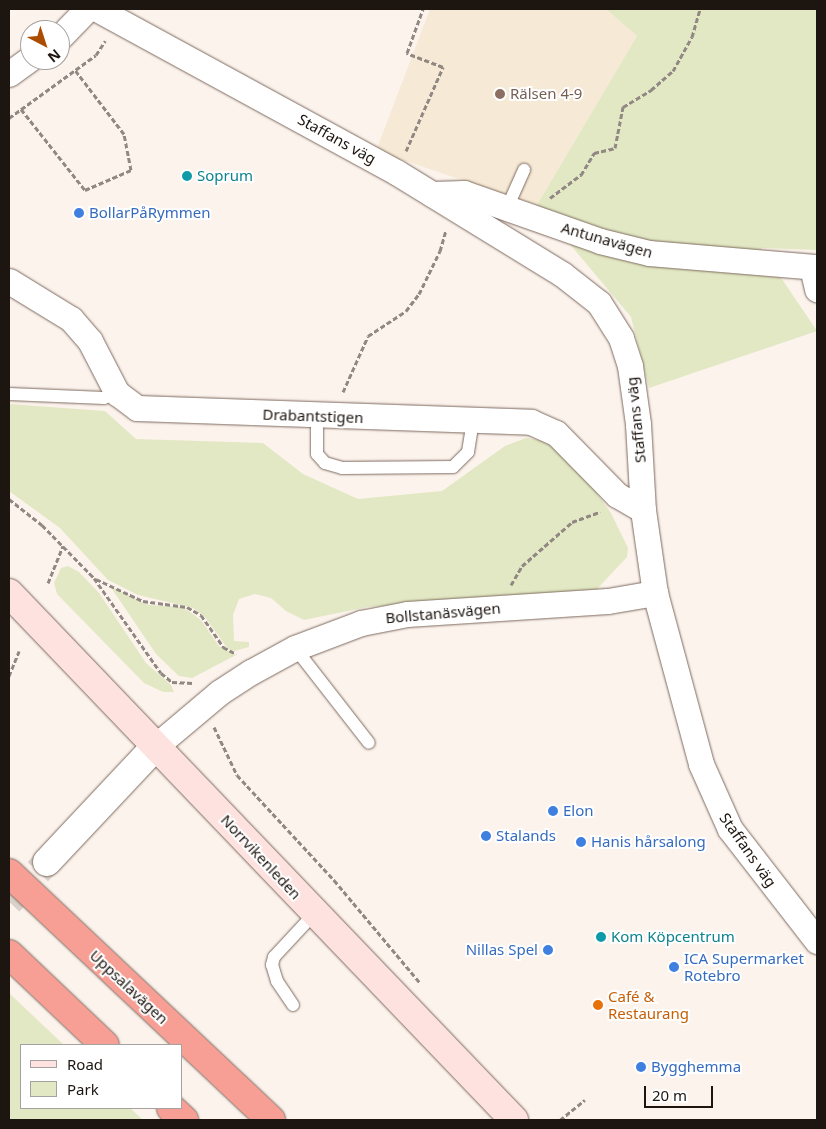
<!DOCTYPE html>
<html>
<head>
<meta charset="utf-8">
<style>
	body { margin:0 }
	#map { position:relative; width:826px; height:1129px; overflow:hidden; background:#fcf3ed; font-family:"Noto Sans",sans-serif }
	div>[style] { position:absolute }
	.education>* { inset:0; background:#f6e9d5 }
	.green>* { inset:0; background:#e2e8c3 }
	.tertiary-tunnel>* { height:28px; margin-top:-14px; transform-origin:0; background:repeating-linear-gradient(90deg,#dbd2cc 0 28px,transparent 0 42px) }
	.path>* { height:3px; margin-top:-1.5px; transform-origin:0; background:repeating-linear-gradient(90deg,#918883 0 5px,transparent 0 7.5px) }
	.roads { filter:drop-shadow(0 0 1px #7d6a5e) drop-shadow(0 0 1px #7d6a5e) }
	.service>* { height:12px; margin:-6px; padding:0 6px; transform-origin:6px; border-radius:6px; background:#fff }
	.minor>* { height:25px; margin:-12.5px; padding:0 12.5px; transform-origin:12.5px; border-radius:12.5px; background:#fff }
	.tertiary>* { height:28px; margin:-14px; padding:0 14px; transform-origin:14px; border-radius:14px; background:#fff }
	.secondary>* { height:28px; margin:-14px; padding:0 14px; transform-origin:14px; border-radius:14px; background:#fde2df }
	.motorway>* { height:28px; margin:-14px; padding:0 14px; transform-origin:14px; border-radius:14px; background:#f79f94 }
	.dots>* { width:14px; height:14px; translate:-50% -50%; box-sizing:border-box; border:2px solid #fff; border-radius:50% }
	span { translate:-50% -50%; white-space:nowrap; text-align:center; line-height:1.15; -webkit-text-stroke:4px #fff; paint-order:stroke }
	.education-label { font-size:15px; color:#785e54 }
	.left { translate:0 -50%; text-align:left }
	.street-label { font-size:15px; color:#1d1510 }
	.culture-label { font-size:15px; color:#0d838f }
	.shop-label { font-size:15px; color:#366cbe }
	.right { translate:-100% -50%; text-align:right }
	.food-label { font-size:15px; color:#c56008 }
	.frame { position:absolute; inset:0; border:10px solid #1d1510; pointer-events:none }
	.legend { position:absolute; left:20px; top:1044px; width:162px; height:65px; box-sizing:border-box; background:#fff; border:1px solid #a5a19f; margin:0; padding:6px 9px; list-style:none; font-size:15px; color:#1d1510 }
	.legend li { display:flex; align-items:center; gap:10px; height:25px }
	.legend b { width:25px; border:1px solid #a5a19f }
	.north { position:absolute; left:20px; top:20px; width:50px; height:50px; box-sizing:border-box; background:#fff; border:1px solid #a5a19f; border-radius:50%; rotate:140deg; font-size:14px; font-weight:700; line-height:20px; text-align:center; color:#1d1510 }
	.north::after { content:''; display:block; margin:auto; width:18px; height:22px; background:#ac4c01; clip-path:polygon(50% 0,100% 100%,50% 72%,0 100%) }
	.scale { position:absolute; left:644px; top:1086px; width:69px; height:22px; box-sizing:border-box; border:2px solid #1d1510; border-top:0; padding-left:6px; font-size:15px; line-height:18px; white-space:nowrap; color:#1d1510; -webkit-text-stroke:4px #fff; paint-order:stroke }
</style>
</head>
<body>
<div id="map">
	<div class="education">
		<i style="clip-path:polygon(430px 9px,606px 9px,637px 36px,537px 205px,376px 151px)"></i>
	</div>
	<div class="green">
		<i style="clip-path:polygon(606px 9px,817px 9px,817px 250px,761px 248px,817px 331px,649px 388px,631px 317px,537px 205px,637px 36px)"></i>
		<i style="clip-path:polygon(9px 404px,105px 411px,136px 439px,263px 443px,303px 474px,358px 499px,442px 491px,505px 446px,526px 438px,551px 442px,580px 470px,611px 513px,628px 548px,627px 557px,595px 591px,367px 607px,304px 620px,286px 611px,271px 598px,255px 594px,239px 599px,233px 615px,234px 641px,249px 642px,249px 647px,234px 651px,228px 649px,205px 617px,193px 608px,138px 595px,108px 580px,60px 528px,9px 491px)"></i>
		<i style="clip-path:polygon(68px 566px,79px 572px,99px 593px,146px 663px,171px 685px,174px 692px,163px 692px,144px 683px,57px 594px,54px 583px,61px 568px)"></i>
		<i style="clip-path:polygon(110px 586px,149px 605px,181px 607px,190px 612px,201px 620px,219px 646px,236px 655px,192px 678px,179px 676px,156px 654px)"></i>
		<i style="clip-path:polygon(9px 993px,64px 1045px,21px 1045px,21px 1108px,130px 1108px,143px 1120px,9px 1120px)"></i>
	</div>
	<div class="tertiary-tunnel">
		<i style="left:9px;top:902px;width:55px;rotate:-46.5deg"></i>
	</div>
	<div class="path">
		<i style="left:21px;top:109px;width:103px;rotate:51.7deg"></i>
		<i style="left:85px;top:190px;width:50px;rotate:-23.5deg"></i>
		<i style="left:131px;top:170px;width:37px;rotate:-101deg"></i>
		<i style="left:124px;top:134px;width:81px;rotate:-127.4deg"></i>
		<i style="left:9px;top:118px;width:107px;rotate:-35.9deg"></i>
		<i style="left:96px;top:55px;width:17px;rotate:-57deg"></i>
		<i style="left:406px;top:151px;width:92px;rotate:-66.2deg"></i>
		<i style="left:443px;top:67px;width:39px;rotate:-159deg"></i>
		<i style="left:407px;top:53px;width:47px;rotate:-70deg"></i>
		<i style="left:550px;top:198px;width:39px;rotate:-37deg"></i>
		<i style="left:581px;top:175px;width:26px;rotate:-59deg"></i>
		<i style="left:594px;top:153px;width:22px;rotate:-13deg"></i>
		<i style="left:615px;top:148px;width:42px;rotate:-79deg"></i>
		<i style="left:623px;top:107px;width:33px;rotate:-31deg"></i>
		<i style="left:651px;top:90px;width:29px;rotate:-41deg"></i>
		<i style="left:673px;top:71px;width:39px;rotate:-61deg"></i>
		<i style="left:692px;top:37px;width:29px;rotate:-74deg"></i>
		<i style="left:343px;top:392px;width:61px;rotate:-65.9deg"></i>
		<i style="left:368px;top:336px;width:45px;rotate:-33.3deg"></i>
		<i style="left:406px;top:311px;width:21px;rotate:-53deg"></i>
		<i style="left:419px;top:294px;width:48px;rotate:-64deg"></i>
		<i style="left:440px;top:251px;width:22px;rotate:-74deg"></i>
		<i style="left:9px;top:499px;width:42px;rotate:38.2deg"></i>
		<i style="left:42px;top:525px;width:74px;rotate:45.5deg"></i>
		<i style="left:94px;top:578px;width:116px;rotate:54.8deg"></i>
		<i style="left:161px;top:673px;width:14px;rotate:39deg"></i>
		<i style="left:172px;top:682px;width:21px;rotate:3deg"></i>
		<i style="left:96px;top:579px;width:52px;rotate:25.1deg"></i>
		<i style="left:143px;top:601px;width:44px;rotate:7.8deg"></i>
		<i style="left:187px;top:607px;width:16px;rotate:30deg"></i>
		<i style="left:201px;top:615px;width:39px;rotate:55deg"></i>
		<i style="left:223px;top:647px;width:15px;rotate:28deg"></i>
		<i style="left:48px;top:583px;width:40px;rotate:-68deg"></i>
		<i style="left:511px;top:585px;width:22px;rotate:-60deg"></i>
		<i style="left:522px;top:566px;width:67px;rotate:-41.3deg"></i>
		<i style="left:572px;top:522px;width:30px;rotate:-20deg"></i>
		<i style="left:9px;top:676px;width:27px;rotate:-68deg"></i>
		<i style="left:214px;top:727px;width:53px;rotate:64.4deg"></i>
		<i style="left:237px;top:775px;width:143px;rotate:47.3deg"></i>
		<i style="left:334px;top:880px;width:134px;rotate:50.1deg"></i>
		<i style="left:560px;top:1120px;width:32px;rotate:-39deg"></i>
	</div>
	<div class="roads">
		<div class="service">
			<i style="left:507px;top:208px;width:42px;rotate:-65.9deg"></i>
			<i style="left:9px;top:394px;width:95px;rotate:2.4deg"></i>
			<i style="left:104px;top:398px;width:14px;rotate:-21deg"></i>
			<i style="left:317px;top:416px;width:38px;rotate:90deg"></i>
			<i style="left:317px;top:454px;width:12px;rotate:48deg"></i>
			<i style="left:325px;top:463px;width:18px;rotate:16deg"></i>
			<i style="left:342px;top:468px;width:111px;rotate:-0.5deg"></i>
			<i style="left:453px;top:467px;width:21px;rotate:-45deg"></i>
			<i style="left:468px;top:452px;width:31px;rotate:-81deg"></i>
			<i style="left:295px;top:648px;width:120px;rotate:52.1deg"></i>
			<i style="left:293px;top:1005px;width:29px;rotate:-124deg"></i>
			<i style="left:277px;top:981px;width:17px;rotate:-107deg"></i>
			<i style="left:272px;top:965px;width:8px;rotate:-76deg"></i>
			<i style="left:274px;top:957px;width:59px;rotate:-47.1deg"></i>
		</div>
		<div class="minor">
			<i style="left:97px;top:9px;width:341px;rotate:28.6deg"></i>
			<i style="left:396px;top:172px;width:195px;rotate:31.6deg"></i>
			<i style="left:562px;top:274px;width:47px;rotate:38.1deg"></i>
			<i style="left:599px;top:303px;width:41px;rotate:57.8deg"></i>
			<i style="left:621px;top:338px;width:29px;rotate:72deg"></i>
			<i style="left:630px;top:366px;width:59px;rotate:82.1deg"></i>
			<i style="left:638px;top:424px;width:86px;rotate:86.7deg"></i>
			<i style="left:643px;top:510px;width:84px;rotate:81.8deg"></i>
			<i style="left:655px;top:593px;width:177px;rotate:74.9deg"></i>
			<i style="left:701px;top:764px;width:71px;rotate:66deg"></i>
			<i style="left:730px;top:829px;width:142px;rotate:52.2deg"></i>
			<i style="left:60px;top:37px;width:39px;rotate:-46deg"></i>
			<i style="left:9px;top:74px;width:26px;rotate:-36deg"></i>
			<i style="left:432px;top:194px;width:32px;rotate:-2deg"></i>
			<i style="left:464px;top:193px;width:144px;rotate:19.4deg"></i>
			<i style="left:600px;top:241px;width:50px;rotate:13.8deg"></i>
			<i style="left:649px;top:253px;width:169px;rotate:4.8deg"></i>
			<i style="left:812px;top:267px;width:23px;rotate:77deg"></i>
			<i style="left:9px;top:281px;width:73px;rotate:31.5deg"></i>
			<i style="left:71px;top:319px;width:29px;rotate:49deg"></i>
			<i style="left:90px;top:341px;width:59px;rotate:62.6deg"></i>
			<i style="left:117px;top:393px;width:25px;rotate:37deg"></i>
			<i style="left:137px;top:408px;width:394px;rotate:2deg"></i>
			<i style="left:531px;top:422px;width:27px;rotate:24deg"></i>
			<i style="left:556px;top:433px;width:87px;rotate:45.5deg"></i>
			<i style="left:617px;top:495px;width:30px;rotate:30deg"></i>
			<i style="left:157px;top:745px;width:82px;rotate:-40.1deg"></i>
			<i style="left:220px;top:692px;width:37px;rotate:-33deg"></i>
			<i style="left:251px;top:672px;width:50px;rotate:-28.6deg"></i>
			<i style="left:295px;top:648px;width:71px;rotate:-20.7deg"></i>
			<i style="left:361px;top:623px;width:47px;rotate:-11.1deg"></i>
			<i style="left:407px;top:614px;width:201px;rotate:-3.7deg"></i>
			<i style="left:608px;top:601px;width:48px;rotate:-9.7deg"></i>
		</div>
		<div class="tertiary">
			<i style="left:47px;top:862px;width:161px;rotate:-46.8deg"></i>
		</div>
		<div class="secondary">
			<i style="left:9px;top:593px;width:730px;rotate:46.22deg"></i>
		</div>
		<div class="motorway">
			<i style="left:9px;top:873px;width:360px;rotate:43.3deg"></i>
			<i style="left:9px;top:954px;width:132px;rotate:43.5deg"></i>
			<i style="left:171px;top:1108px;width:18px;rotate:43deg"></i>
		</div>
	</div>
	<div class="dots">
		<i style="left:500px;top:94px;background:#8d6e63"></i>
		<i style="left:187px;top:176px;background:#0f9aa8"></i>
		<i style="left:79px;top:213px;background:#3f7fe0"></i>
		<i style="left:553px;top:811px;background:#3f7fe0"></i>
		<i style="left:486px;top:836px;background:#3f7fe0"></i>
		<i style="left:581px;top:842px;background:#3f7fe0"></i>
		<i style="left:601px;top:937px;background:#0f9aa8"></i>
		<i style="left:548px;top:950px;background:#3f7fe0"></i>
		<i style="left:674px;top:967px;background:#3f7fe0"></i>
		<i style="left:598px;top:1005px;background:#e8710a"></i>
		<i style="left:641px;top:1067px;background:#3f7fe0"></i>
	</div>
	<div class="education-label">
		<span class="left" style="left:510px;top:94px">Rälsen 4-9</span>
	</div>
	<div class="street-label">
		<span style="left:337px;top:139px;rotate:29deg">Staffans väg</span>
		<span style="left:607px;top:240px;rotate:16deg">Antunavägen</span>
		<span style="left:313px;top:416px;rotate:2deg">Drabantstigen</span>
		<span style="left:636px;top:420px;rotate:-96deg">Staffans väg</span>
		<span style="left:443px;top:613px;rotate:-5deg">Bollstanäsvägen</span>
		<span style="left:748px;top:850px;rotate:55deg">Staffans väg</span>
		<span style="left:261px;top:857px;rotate:47deg">Norrvikenleden</span>
		<span style="left:129px;top:987px;rotate:43deg">Uppsalavägen</span>
	</div>
	<div class="culture-label">
		<span class="left" style="left:197px;top:176px">Soprum</span>
		<span class="left" style="left:611px;top:937px">Kom Köpcentrum</span>
	</div>
	<div class="shop-label">
		<span class="left" style="left:89px;top:213px">BollarPåRymmen</span>
		<span class="left" style="left:563px;top:811px">Elon</span>
		<span class="left" style="left:496px;top:836px">Stalands</span>
		<span class="left" style="left:591px;top:842px">Hanis hårsalong</span>
		<span class="right" style="left:538px;top:950px">Nillas Spel</span>
		<span class="left" style="left:684px;top:967px">ICA Supermarket<br>Rotebro</span>
		<span class="left" style="left:651px;top:1067px">Bygghemma</span>
	</div>
	<div class="food-label">
		<span class="left" style="left:608px;top:1005px">Café &amp;<br>Restaurang</span>
	</div>
	<div class="frame"></div>
	<ul class="legend">
	<li><b style="height:6px;background:#fde2df"></b>Road</li>
	<li><b style="height:14px;background:#e2e8c3"></b>Park</li>
	</ul>
	<div class="north">N</div>
	<div class="scale">20 m</div>
</div>
</body>
</html>
